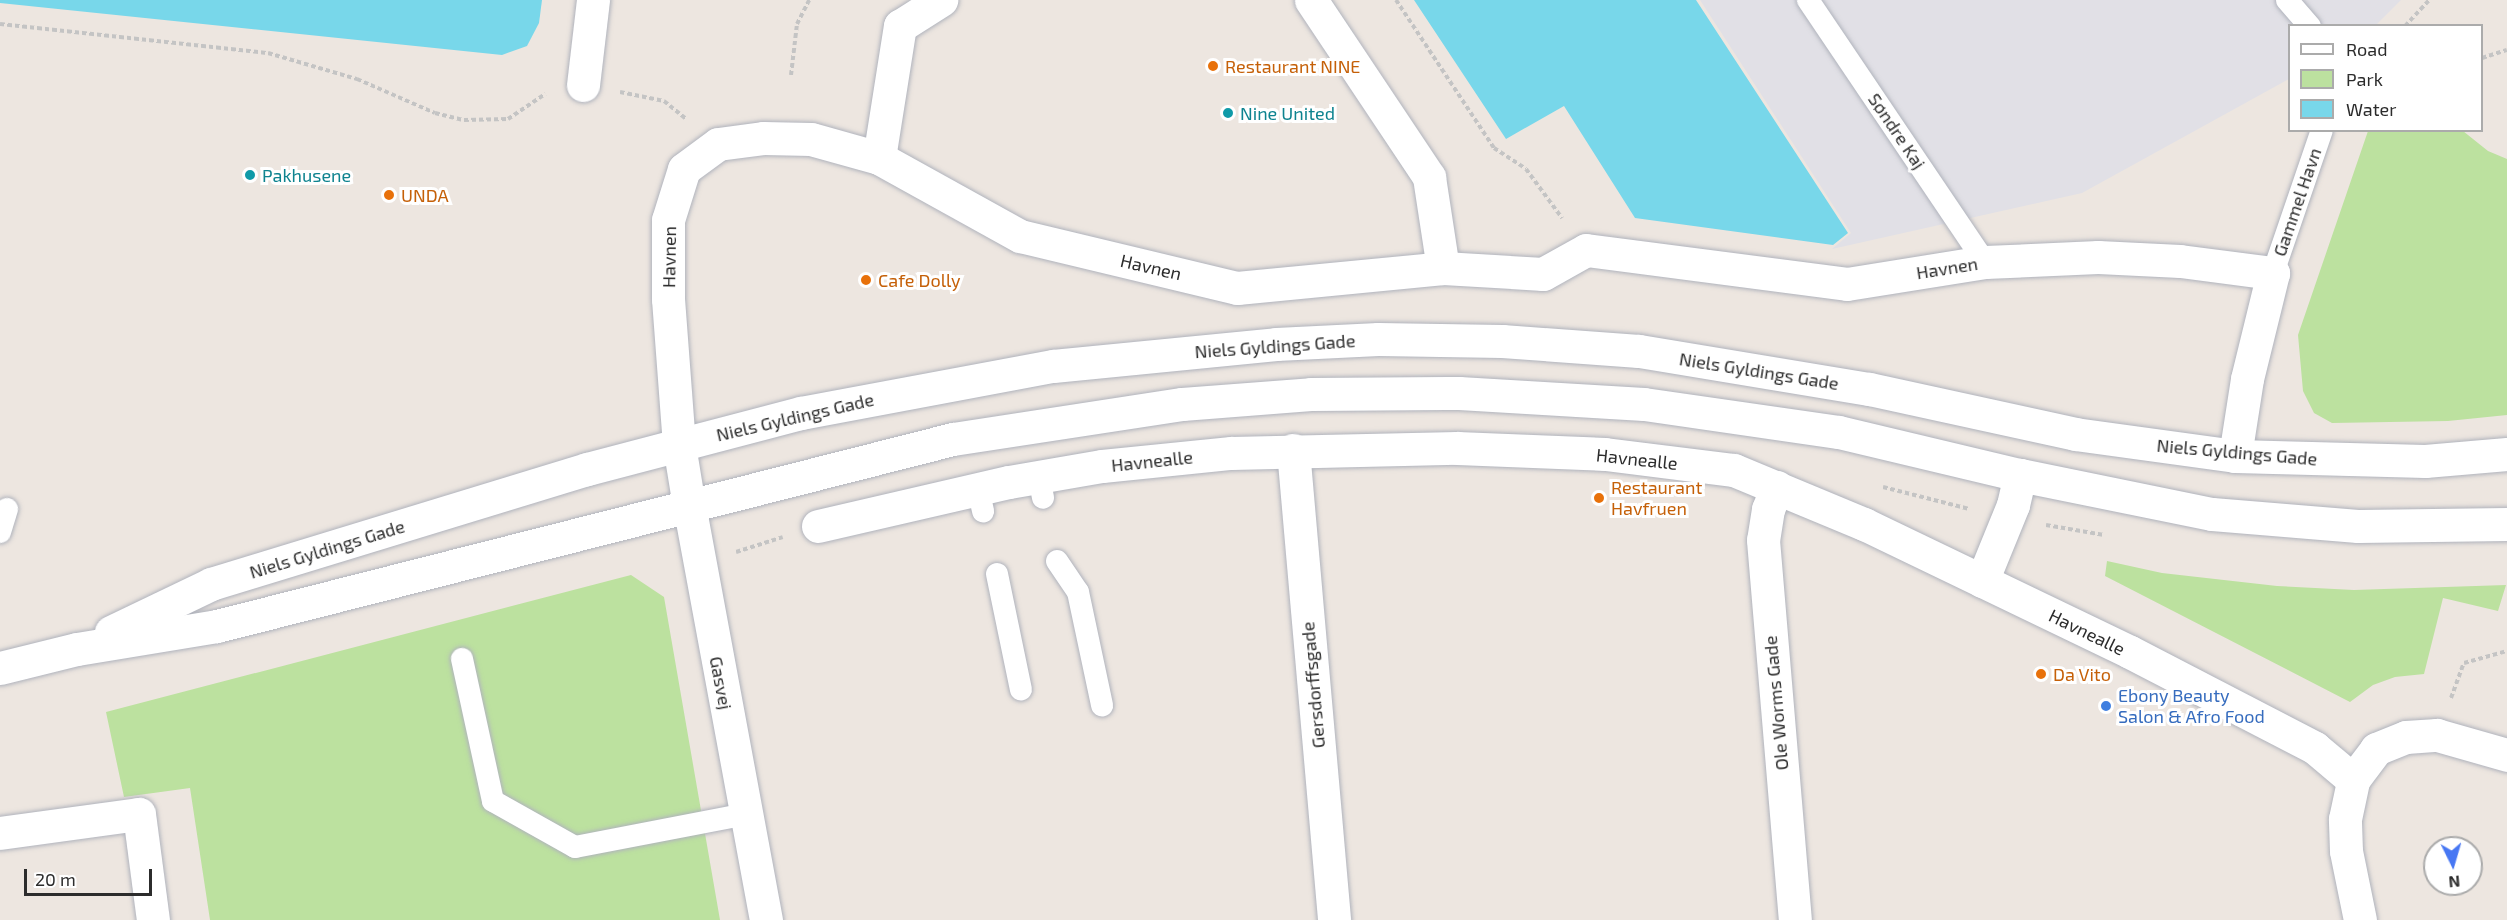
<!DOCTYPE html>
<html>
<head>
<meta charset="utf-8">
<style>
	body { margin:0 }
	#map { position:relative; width:2507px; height:920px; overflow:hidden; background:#ede6e0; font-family:"Exo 2",sans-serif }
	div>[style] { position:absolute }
	.industrial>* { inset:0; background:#e1e0e6 }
	.green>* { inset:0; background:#bce19f }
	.water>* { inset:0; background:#78d7ea }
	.path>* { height:4px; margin-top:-2px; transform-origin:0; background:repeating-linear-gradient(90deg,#c4c4c4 0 4.5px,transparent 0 7.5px) }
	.roads { filter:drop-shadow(0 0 2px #b0b3bc) drop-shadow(0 0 2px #b0b3bc) }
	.lane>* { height:22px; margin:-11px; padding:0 11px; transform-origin:11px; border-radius:11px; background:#fff }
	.street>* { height:33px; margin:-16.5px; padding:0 16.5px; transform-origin:16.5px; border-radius:16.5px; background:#fff }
	.secondary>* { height:33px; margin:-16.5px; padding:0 16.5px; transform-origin:16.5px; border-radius:16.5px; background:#fff }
	.dots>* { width:16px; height:16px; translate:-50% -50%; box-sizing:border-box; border:3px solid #fff; border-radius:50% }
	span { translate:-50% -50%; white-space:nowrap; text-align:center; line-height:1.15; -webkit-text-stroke:6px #fff; paint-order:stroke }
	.food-label { font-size:18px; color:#c56008 }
	.left { translate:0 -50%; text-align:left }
	.culture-label { font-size:18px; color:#0d838f }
	.street-label { font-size:18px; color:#2c2c2c }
	.shop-label { font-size:18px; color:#366cbe }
	.legend { position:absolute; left:2288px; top:24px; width:195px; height:108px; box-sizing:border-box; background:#fff; border:2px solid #ababab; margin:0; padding:8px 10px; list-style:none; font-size:18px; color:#2c2c2c }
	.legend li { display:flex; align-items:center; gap:12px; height:30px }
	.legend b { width:30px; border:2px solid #ababab }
	.north { position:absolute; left:2423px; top:836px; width:60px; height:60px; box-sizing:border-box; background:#fff; border:2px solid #ababab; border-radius:50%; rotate:175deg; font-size:16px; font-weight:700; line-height:24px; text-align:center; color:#2c2c2c }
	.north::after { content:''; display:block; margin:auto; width:21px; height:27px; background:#4777f3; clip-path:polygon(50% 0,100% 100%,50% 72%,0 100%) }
	.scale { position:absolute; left:24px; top:869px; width:128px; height:27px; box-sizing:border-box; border:3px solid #2c2c2c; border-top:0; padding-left:8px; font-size:18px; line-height:21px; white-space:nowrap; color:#2c2c2c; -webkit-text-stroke:4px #fff; paint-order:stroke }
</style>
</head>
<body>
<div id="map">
	<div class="industrial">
		<i style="clip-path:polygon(1700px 0,2401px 0,2376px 25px,2290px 26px,2289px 79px,2082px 193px,1832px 249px,1851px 233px)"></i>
	</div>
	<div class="green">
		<i style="clip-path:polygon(2368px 131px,2463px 131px,2488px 151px,2507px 159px,2507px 415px,2448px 421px,2332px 423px,2314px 413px,2303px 391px,2298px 335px)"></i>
		<i style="clip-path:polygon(2107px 561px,2162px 573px,2277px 586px,2354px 590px,2506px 585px,2498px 611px,2443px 598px,2424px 674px,2395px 677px,2373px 685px,2350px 702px,2105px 576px)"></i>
		<i style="clip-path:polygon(631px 575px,664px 597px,720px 920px,210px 920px,190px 788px,124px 797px,106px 712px)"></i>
	</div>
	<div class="water">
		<i style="clip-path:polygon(0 0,542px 0,539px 23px,527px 46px,502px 55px,0 3px)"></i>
		<i style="clip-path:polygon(1414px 0,1696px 0,1848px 233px,1833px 245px,1635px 218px,1564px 106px,1506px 139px)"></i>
	</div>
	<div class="path">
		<i style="left:1396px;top:0;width:178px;rotate:56.5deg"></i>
		<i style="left:1494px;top:148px;width:38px;rotate:33deg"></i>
		<i style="left:1526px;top:169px;width:61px;rotate:53.7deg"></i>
		<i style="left:0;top:24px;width:270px;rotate:6.2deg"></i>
		<i style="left:268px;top:53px;width:93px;rotate:16.3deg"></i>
		<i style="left:357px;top:79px;width:85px;rotate:23.6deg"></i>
		<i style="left:435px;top:113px;width:30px;rotate:14deg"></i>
		<i style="left:464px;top:120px;width:44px;rotate:-1.3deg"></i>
		<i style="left:508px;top:119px;width:45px;rotate:-34deg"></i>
		<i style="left:2405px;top:26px;width:35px;rotate:-47deg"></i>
		<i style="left:2482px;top:58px;width:26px;rotate:-18deg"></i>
		<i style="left:791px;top:75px;width:51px;rotate:-83.3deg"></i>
		<i style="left:797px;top:24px;width:27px;rotate:-63deg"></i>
		<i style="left:620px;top:92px;width:45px;rotate:11.6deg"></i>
		<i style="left:664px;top:101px;width:28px;rotate:39deg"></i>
		<i style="left:1883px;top:487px;width:89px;rotate:14.3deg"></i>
		<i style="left:2046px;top:525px;width:59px;rotate:9.8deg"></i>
		<i style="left:736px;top:552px;width:49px;rotate:-17.7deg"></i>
		<i style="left:2451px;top:698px;width:37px;rotate:-70deg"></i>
		<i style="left:2464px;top:663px;width:45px;rotate:-15.6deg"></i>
	</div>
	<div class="roads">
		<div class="lane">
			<i style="left:1808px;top:0;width:316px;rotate:56deg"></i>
			<i style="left:2287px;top:0;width:35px;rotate:49deg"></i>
			<i style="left:2273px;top:273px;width:151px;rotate:-71.1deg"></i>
			<i style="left:1039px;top:477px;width:21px;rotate:79deg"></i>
			<i style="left:978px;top:489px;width:23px;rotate:77deg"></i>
			<i style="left:0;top:532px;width:24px;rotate:-73deg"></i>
			<i style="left:1057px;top:561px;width:37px;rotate:56deg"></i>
			<i style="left:1078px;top:592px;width:116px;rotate:78deg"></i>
			<i style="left:997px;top:574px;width:118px;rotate:78.3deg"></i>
			<i style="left:462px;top:659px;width:145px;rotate:77.7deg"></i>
			<i style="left:493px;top:801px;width:94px;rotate:29.3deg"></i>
			<i style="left:575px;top:847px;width:174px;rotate:-10.9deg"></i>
		</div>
		<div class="street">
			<i style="left:1311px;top:0;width:213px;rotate:56.3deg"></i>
			<i style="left:1429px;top:177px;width:92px;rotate:81.3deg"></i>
			<i style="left:583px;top:85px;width:86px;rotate:-83.3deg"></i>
			<i style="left:879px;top:158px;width:134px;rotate:-81deg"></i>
			<i style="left:900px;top:26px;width:49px;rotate:-32.4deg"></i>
			<i style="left:1293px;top:450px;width:472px;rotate:85deg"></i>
			<i style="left:1777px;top:487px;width:24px;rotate:112deg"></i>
			<i style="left:1768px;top:509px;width:31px;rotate:99deg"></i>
			<i style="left:1763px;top:540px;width:381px;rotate:85.2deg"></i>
			<i style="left:818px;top:526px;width:196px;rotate:-13deg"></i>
			<i style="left:1009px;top:482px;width:94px;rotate:-9.8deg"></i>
			<i style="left:1102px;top:466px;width:130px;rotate:-5.8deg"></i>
			<i style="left:1231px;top:453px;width:226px;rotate:-1.3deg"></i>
			<i style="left:1457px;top:448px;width:148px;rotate:2.3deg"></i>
			<i style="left:1605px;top:454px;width:130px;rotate:7.1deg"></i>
			<i style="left:1734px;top:470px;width:141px;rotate:22.6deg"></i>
			<i style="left:1864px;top:524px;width:295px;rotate:25.7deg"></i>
			<i style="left:2130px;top:652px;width:208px;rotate:27.4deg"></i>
			<i style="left:2315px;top:748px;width:50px;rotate:40.1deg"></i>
			<i style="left:1982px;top:581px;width:82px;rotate:-67.8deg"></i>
			<i style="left:2013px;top:505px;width:31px;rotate:-77deg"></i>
			<i style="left:0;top:833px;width:140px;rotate:-7.8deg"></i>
			<i style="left:139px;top:814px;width:107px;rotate:82.5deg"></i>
			<i style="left:766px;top:920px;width:421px;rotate:-100.5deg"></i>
			<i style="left:689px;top:506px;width:62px;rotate:-99.3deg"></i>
			<i style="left:679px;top:445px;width:146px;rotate:-94.3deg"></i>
			<i style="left:668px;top:299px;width:79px;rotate:-90deg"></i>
			<i style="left:668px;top:220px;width:53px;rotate:-72.6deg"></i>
			<i style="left:684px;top:169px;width:42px;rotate:-36.3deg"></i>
			<i style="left:718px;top:144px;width:45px;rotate:-7.6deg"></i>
			<i style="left:763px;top:138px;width:48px;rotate:1.2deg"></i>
			<i style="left:811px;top:139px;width:71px;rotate:15.6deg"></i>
			<i style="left:879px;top:158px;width:161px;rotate:29deg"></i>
			<i style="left:1020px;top:236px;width:223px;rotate:13.5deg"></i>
			<i style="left:1237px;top:288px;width:207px;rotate:-5.5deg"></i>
			<i style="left:1443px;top:268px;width:100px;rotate:3.4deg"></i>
			<i style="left:1543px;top:274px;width:49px;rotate:-29.2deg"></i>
			<i style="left:1586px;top:250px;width:263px;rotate:7.4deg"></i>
			<i style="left:1847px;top:284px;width:140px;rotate:-9.1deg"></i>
			<i style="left:1985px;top:262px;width:113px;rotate:-2.5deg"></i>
			<i style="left:2098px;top:257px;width:82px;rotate:2.8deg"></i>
			<i style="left:2180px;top:261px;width:94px;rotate:7.4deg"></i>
			<i style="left:2273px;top:273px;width:109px;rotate:103.8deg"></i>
			<i style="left:2247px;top:379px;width:78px;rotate:98.9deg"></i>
		</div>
		<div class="secondary">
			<i style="left:111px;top:632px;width:111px;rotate:-25.6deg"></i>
			<i style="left:211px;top:584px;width:393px;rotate:-17deg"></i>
			<i style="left:587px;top:469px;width:221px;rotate:-14.7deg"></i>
			<i style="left:801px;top:413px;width:256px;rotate:-10.6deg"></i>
			<i style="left:1053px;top:366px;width:224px;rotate:-5.6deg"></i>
			<i style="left:1276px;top:344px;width:102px;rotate:-2.8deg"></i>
			<i style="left:1378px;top:339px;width:124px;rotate:0.9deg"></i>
			<i style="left:1502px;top:341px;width:137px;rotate:4.2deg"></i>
			<i style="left:1639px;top:351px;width:233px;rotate:9.4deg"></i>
			<i style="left:1869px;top:389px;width:211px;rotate:12.3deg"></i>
			<i style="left:2075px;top:434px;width:162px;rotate:7.8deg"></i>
			<i style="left:2235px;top:456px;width:190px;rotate:1.5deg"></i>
			<i style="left:2425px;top:461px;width:82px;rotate:-4.9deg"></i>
			<i style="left:0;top:668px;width:79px;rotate:-13.9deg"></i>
			<i style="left:77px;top:649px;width:142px;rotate:-9.3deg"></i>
			<i style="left:217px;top:626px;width:759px;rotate:-14.26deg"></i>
			<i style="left:953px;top:439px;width:232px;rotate:-8.7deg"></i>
			<i style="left:1182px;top:404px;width:129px;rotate:-4.4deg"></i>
			<i style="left:1311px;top:394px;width:148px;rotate:-0.4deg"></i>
			<i style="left:1459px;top:393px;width:185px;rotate:3.4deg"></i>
			<i style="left:1644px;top:404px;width:197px;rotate:8.2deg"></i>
			<i style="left:1839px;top:432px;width:186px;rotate:13.4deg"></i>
			<i style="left:2020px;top:475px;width:196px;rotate:11.5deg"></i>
			<i style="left:2212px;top:514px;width:146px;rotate:4.7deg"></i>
			<i style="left:2358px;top:526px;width:149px;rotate:-0.8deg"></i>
			<i style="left:2360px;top:920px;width:70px;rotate:-101.5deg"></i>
			<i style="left:2346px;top:851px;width:32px;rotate:-92deg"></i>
			<i style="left:2345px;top:819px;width:40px;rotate:-78deg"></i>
			<i style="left:2353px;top:780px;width:39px;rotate:-53deg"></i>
			<i style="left:2376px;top:749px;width:32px;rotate:-22deg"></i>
			<i style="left:2406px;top:737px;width:31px;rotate:-4deg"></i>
			<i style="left:2437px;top:735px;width:73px;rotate:15.9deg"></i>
		</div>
	</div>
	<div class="dots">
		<i style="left:1213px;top:66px;background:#e8710a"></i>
		<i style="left:1228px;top:113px;background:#0f9aa8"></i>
		<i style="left:250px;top:175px;background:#0f9aa8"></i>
		<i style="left:389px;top:195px;background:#e8710a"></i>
		<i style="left:866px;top:280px;background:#e8710a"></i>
		<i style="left:1599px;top:498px;background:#e8710a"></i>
		<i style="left:2041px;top:674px;background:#e8710a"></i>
		<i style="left:2106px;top:706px;background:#3f7fe0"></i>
	</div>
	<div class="food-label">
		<span class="left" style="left:1225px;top:66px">Restaurant NINE</span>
		<span class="left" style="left:401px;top:195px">UNDA</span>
		<span class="left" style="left:878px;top:280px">Cafe Dolly</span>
		<span class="left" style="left:1611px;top:498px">Restaurant<br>Havfruen</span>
		<span class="left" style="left:2053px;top:674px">Da Vito</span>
	</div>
	<div class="culture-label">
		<span class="left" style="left:1240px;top:113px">Nine United</span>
		<span class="left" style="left:262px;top:175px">Pakhusene</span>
	</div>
	<div class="street-label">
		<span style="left:1897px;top:131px;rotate:56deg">Søndre Kaj</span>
		<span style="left:2297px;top:202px;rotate:-71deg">Gammel Havn</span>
		<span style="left:669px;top:257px;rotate:-89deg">Havnen</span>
		<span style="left:1151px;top:267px;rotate:13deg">Havnen</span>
		<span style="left:1947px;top:268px;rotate:-9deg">Havnen</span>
		<span style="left:1275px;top:346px;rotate:-4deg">Niels Gyldings Gade</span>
		<span style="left:1759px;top:371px;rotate:9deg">Niels Gyldings Gade</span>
		<span style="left:795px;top:417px;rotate:-13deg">Niels Gyldings Gade</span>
		<span style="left:2237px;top:452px;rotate:5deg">Niels Gyldings Gade</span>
		<span style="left:1637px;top:459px;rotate:6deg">Havnealle</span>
		<span style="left:1152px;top:461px;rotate:-6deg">Havnealle</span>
		<span style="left:327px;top:549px;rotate:-17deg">Niels Gyldings Gade</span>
		<span style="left:2087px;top:632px;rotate:26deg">Havnealle</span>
		<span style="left:721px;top:683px;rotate:79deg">Gasvej</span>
		<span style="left:1313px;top:685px;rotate:-95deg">Gersdorffsgade</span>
		<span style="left:1776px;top:703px;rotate:-95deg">Ole Worms Gade</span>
	</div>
	<div class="shop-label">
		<span class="left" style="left:2118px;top:706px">Ebony Beauty<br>Salon &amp; Afro Food</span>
	</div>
	<ul class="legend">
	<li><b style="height:8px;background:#fff"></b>Road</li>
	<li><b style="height:16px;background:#bce19f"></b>Park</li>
	<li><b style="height:16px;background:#78d7ea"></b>Water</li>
	</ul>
	<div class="north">N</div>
	<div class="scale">20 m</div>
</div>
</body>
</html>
